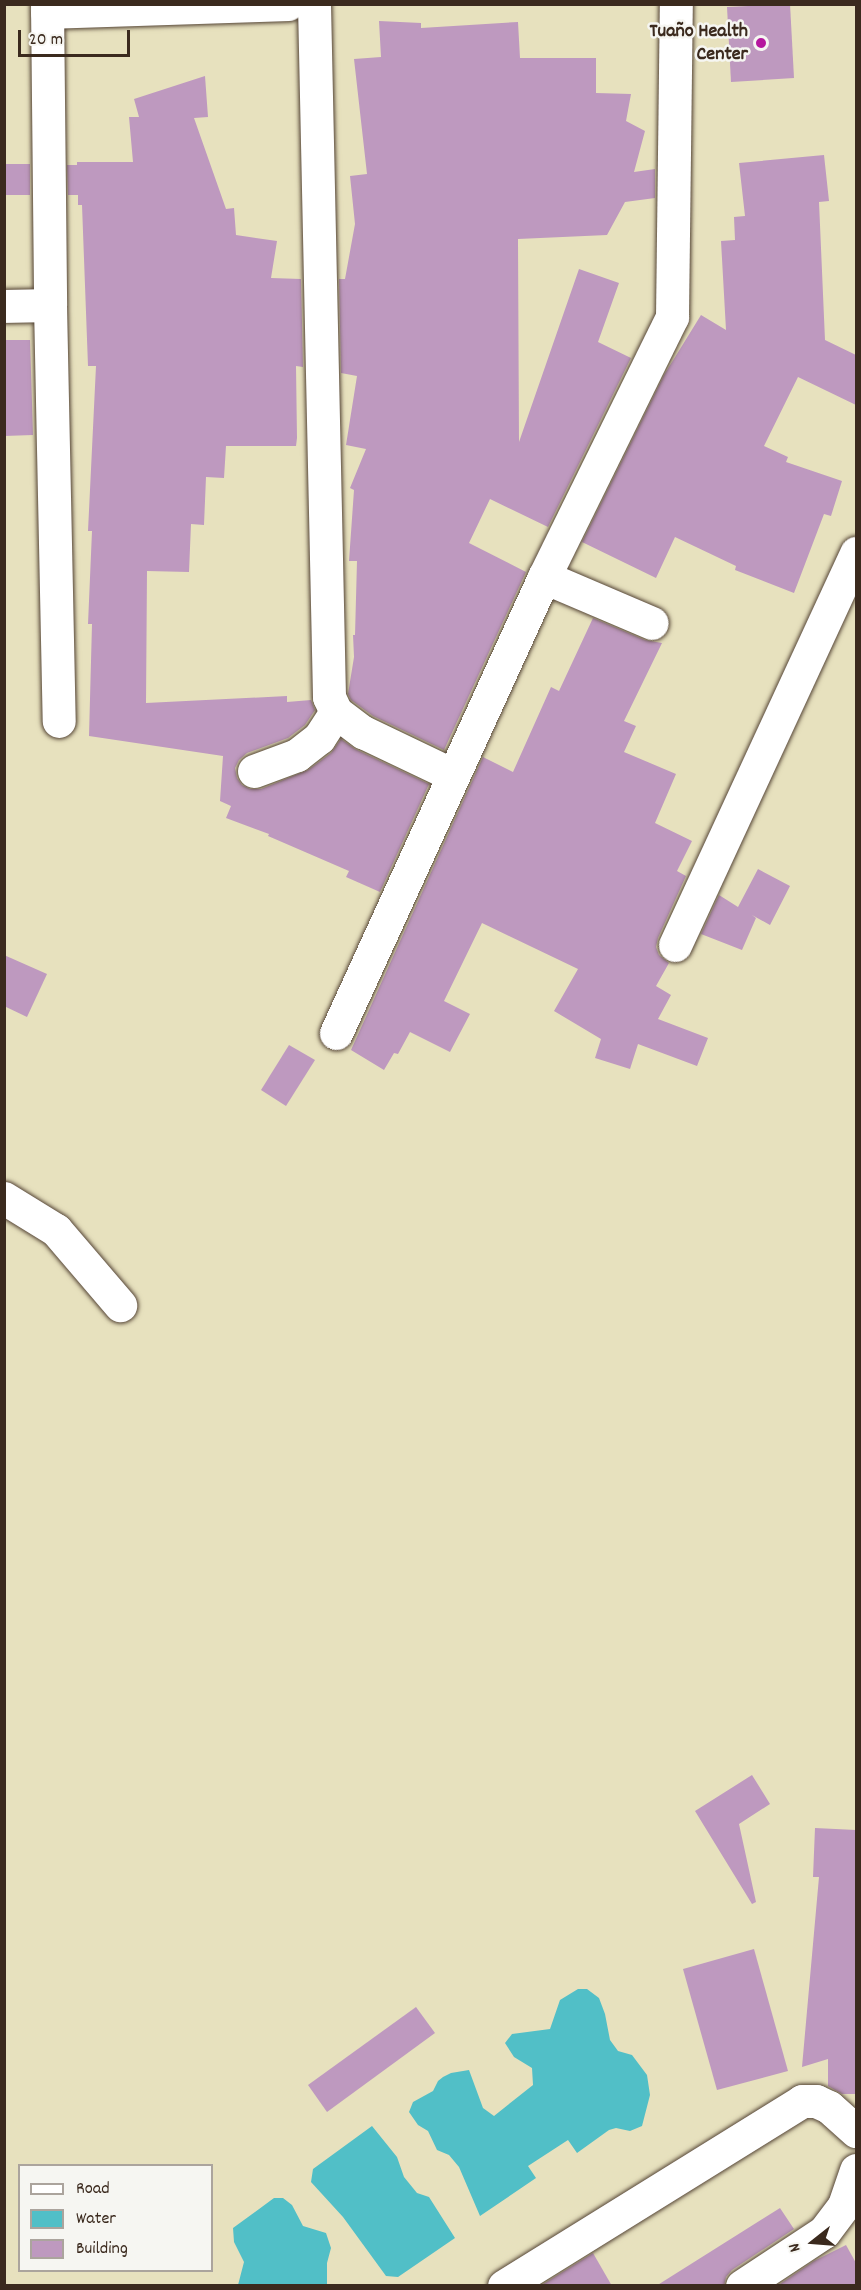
<!DOCTYPE html>
<html>
<head>
<meta charset="utf-8">
<style>
	body { margin:0 }
	#map { position:relative; width:861px; height:2290px; overflow:hidden; background:#e7e1be; font-family:Dekko,sans-serif }
	div>[style] { position:absolute }
	.water>* { inset:0; background:#51bfc7 }
	.building>* { inset:0; background:#be99bf }
	.roads { filter:drop-shadow(0 0 2px #554536) drop-shadow(0 0 2px #554536) }
	.minor>* { height:33px; margin:-16.5px; padding:0 16.5px; transform-origin:16.5px; border-radius:16.5px; background:#fff }
	.dots>* { width:16px; height:16px; translate:-50% -50%; box-sizing:border-box; border:3px solid #f6f6f2; border-radius:50% }
	span { translate:-50% -50%; white-space:nowrap; text-align:center; line-height:1.15; -webkit-text-stroke:5px #f6f6f2; paint-order:stroke }
	.poi-label { font-size:20px; color:#3b2a1e; font-weight:700 }
	.right { translate:-100% -50%; text-align:right }
	.frame { position:absolute; inset:0; border:6px solid #3b2a1e; pointer-events:none }
	.legend { position:absolute; left:18px; top:2164px; width:195px; height:108px; box-sizing:border-box; background:#f6f6f2; border:2px solid #aba49d; margin:0; padding:8px 10px; list-style:none; font-size:18px; color:#3b2a1e }
	.legend li { display:flex; align-items:center; gap:12px; height:30px }
	.legend b { width:30px; border:2px solid #aba49d }
	.north { position:absolute; left:783px; top:2212px; width:60px; height:60px; -webkit-text-stroke:4px #f6f6f2; paint-order:stroke; rotate:253deg; font-size:16px; font-weight:700; line-height:24px; text-align:center; color:#3b2a1e }
	.north::after { content:''; display:block; margin:auto; width:21px; height:27px; background:#3b2a1e; clip-path:polygon(50% 0,100% 100%,50% 72%,0 100%) }
	.scale { position:absolute; left:18px; top:30px; width:112px; height:27px; box-sizing:border-box; border:3px solid #3b2a1e; border-top:0; padding-left:8px; font-size:18px; line-height:21px; white-space:nowrap; color:#3b2a1e; -webkit-text-stroke:4px #f6f6f2; paint-order:stroke }
</style>
</head>
<body>
<div id="map">
	<div class="water">
		<i style="clip-path:polygon(578px 1989px,587px 1989px,599px 1998px,605px 2014px,610px 2040px,618px 2051px,632px 2055px,647px 2075px,650px 2095px,642px 2126px,630px 2131px,616px 2128px,609px 2130px,577px 2153px,568px 2140px,528px 2166px,536px 2178px,480px 2216px,459px 2167px,449px 2155px,437px 2150px,428px 2131px,418px 2125px,409px 2112px,413px 2102px,433px 2091px,438px 2081px,443px 2077px,451px 2073px,469px 2070px,483px 2108px,494px 2116px,533px 2085px,532px 2068px,514px 2057px,505px 2043px,512px 2034px,550px 2029px,560px 2000px)"></i>
		<i style="clip-path:polygon(372px 2126px,397px 2157px,404px 2177px,417px 2193px,429px 2197px,455px 2238px,398px 2277px,386px 2276px,343px 2217px,311px 2182px,313px 2169px)"></i>
		<i style="clip-path:polygon(274px 2198px,283px 2198px,292px 2205px,303px 2226px,326px 2233px,331px 2248px,327px 2263px,327px 2285px,238px 2285px,244px 2262px,234px 2242px,233px 2228px)"></i>
	</div>
	<div class="building">
		<i style="clip-path:polygon(790px 4px,794px 78px,731px 82px,727px 7px)"></i>
		<i style="clip-path:polygon(379px 21px,421px 23px,421px 28px,518px 22px,520px 58px,596px 58px,596px 93px,631px 94px,626px 121px,645px 131px,634px 172px,655px 169px,655px 198px,625px 202px,607px 235px,518px 239px,519px 442px,579px 269px,619px 283px,598px 342px,631px 358px,548px 527px,490px 499px,469px 543px,526px 572px,444px 750px,373px 716px,351px 700px,348px 694px,354px 657px,353px 635px,355px 635px,357px 561px,349px 561px,354px 490px,350px 488px,366px 449px,346px 445px,357px 376px,341px 373px,339px 279px,345px 279px,355px 224px,350px 176px,367px 174px,354px 59px,381px 57px)"></i>
		<i style="clip-path:polygon(205px 76px,208px 117px,194px 118px,226px 209px,234px 208px,236px 235px,277px 241px,271px 278px,301px 279px,303px 367px,296px 366px,297px 438px,296px 446px,226px 446px,224px 478px,206px 477px,204px 525px,191px 524px,189px 572px,147px 571px,146px 703px,287px 696px,287px 702px,311px 700px,315px 710px,305px 725px,288px 738px,247px 753px,239px 760px,235px 768px,237px 778px,242px 785px,250px 789px,261px 789px,308px 770px,331px 753px,341px 739px,355px 749px,429px 784px,380px 892px,346px 877px,349px 871px,268px 836px,269px 834px,226px 818px,231px 806px,220px 801px,223px 756px,89px 736px,92px 624px,88px 624px,92px 531px,88px 531px,96px 366px,88px 366px,82px 205px,78px 205px,78px 195px,68px 195px,67px 165px,77px 165px,77px 162px,133px 162px,129px 117px,139px 117px,134px 99px)"></i>
		<i style="clip-path:polygon(824px 155px,829px 201px,819px 202px,825px 340px,856px 355px,856px 405px,798px 377px,764px 446px,788px 457px,786px 462px,842px 481px,831px 516px,824px 514px,794px 593px,735px 570px,736px 566px,675px 537px,656px 578px,582px 542px,664px 375px,701px 315px,726px 330px,721px 241px,735px 240px,734px 217px,745px 216px,739px 163px)"></i>
		<i style="clip-path:polygon(4px 164px,30px 164px,30px 195px,4px 195px)"></i>
		<i style="clip-path:polygon(4px 340px,30px 340px,33px 435px,4px 436px)"></i>
		<i style="clip-path:polygon(593px 618px,645px 640px,662px 643px,624px 721px,636px 726px,624px 752px,676px 774px,655px 823px,692px 841px,677px 871px,686px 876px,658px 938px,656px 947px,659px 955px,669px 963px,656px 986px,671px 995px,658px 1019px,708px 1038px,697px 1066px,638px 1044px,630px 1069px,595px 1058px,601px 1039px,554px 1011px,578px 969px,482px 923px,444px 1001px,470px 1014px,450px 1052px,410px 1032px,398px 1054px,394px 1053px,384px 1070px,351px 1050px,483px 757px,513px 772px,551px 687px,559px 691px)"></i>
		<i style="clip-path:polygon(758px 869px,790px 886px,770px 925px,752px 915px,756px 918px,742px 950px,701px 934px,719px 895px,738px 907px)"></i>
		<i style="clip-path:polygon(4px 955px,47px 974px,27px 1017px,4px 1006px)"></i>
		<i style="clip-path:polygon(289px 1045px,315px 1060px,286px 1106px,261px 1090px)"></i>
		<i style="clip-path:polygon(752px 1775px,770px 1804px,739px 1824px,756px 1902px,752px 1904px,695px 1811px)"></i>
		<i style="clip-path:polygon(815px 1828px,856px 1830px,856px 2094px,842px 2094px,828px 2086px,828px 2059px,802px 2067px,819px 1877px,813px 1877px)"></i>
		<i style="clip-path:polygon(754px 1949px,788px 2071px,717px 2090px,683px 1969px)"></i>
		<i style="clip-path:polygon(416px 2007px,435px 2033px,327px 2112px,308px 2085px)"></i>
		<i style="clip-path:polygon(780px 2208px,794px 2229px,732px 2270px,726px 2277px,724px 2286px,656px 2286px)"></i>
		<i style="clip-path:polygon(846px 2245px,856px 2263px,856px 2286px,777px 2286px,814px 2261px)"></i>
		<i style="clip-path:polygon(593px 2253px,612px 2286px,540px 2286px)"></i>
	</div>
	<div class="roads">
		<div class="minor">
			<i style="left:47px;top:4px;width:301px;rotate:89.4deg"></i>
			<i style="left:50px;top:305px;width:416px;rotate:88.8deg"></i>
			<i style="left:314px;top:4px;width:693px;rotate:88.76deg"></i>
			<i style="left:329px;top:697px;width:17px;rotate:65deg"></i>
			<i style="left:336px;top:712px;width:34px;rotate:37deg"></i>
			<i style="left:363px;top:732px;width:100px;rotate:25.5deg"></i>
			<i style="left:47px;top:12px;width:241px;rotate:-1.9deg"></i>
			<i style="left:4px;top:306px;width:46px;rotate:-1.2deg"></i>
			<i style="left:544px;top:577px;width:117px;rotate:23.1deg"></i>
			<i style="left:254px;top:771px;width:46px;rotate:-20.4deg"></i>
			<i style="left:297px;top:755px;width:28px;rotate:-38deg"></i>
			<i style="left:319px;top:738px;width:31px;rotate:-57deg"></i>
			<i style="left:675px;top:945px;width:432px;rotate:-65.2deg"></i>
			<i style="left:336px;top:1033px;width:501px;rotate:-65.48deg"></i>
			<i style="left:544px;top:577px;width:290px;rotate:-63.8deg"></i>
			<i style="left:672px;top:317px;width:313px;rotate:-89.3deg"></i>
			<i style="left:4px;top:1198px;width:61px;rotate:31.6deg"></i>
			<i style="left:56px;top:1230px;width:99px;rotate:49.5deg"></i>
			<i style="left:504px;top:2286px;width:351px;rotate:-31.8deg"></i>
			<i style="left:802px;top:2101px;width:14px"></i>
			<i style="left:816px;top:2101px;width:14px;rotate:25deg"></i>
			<i style="left:829px;top:2107px;width:36px;rotate:42deg"></i>
			<i style="left:742px;top:2286px;width:98px;rotate:-33.4deg"></i>
			<i style="left:824px;top:2232px;width:34px;rotate:-53deg"></i>
			<i style="left:844px;top:2205px;width:37px;rotate:-71deg"></i>
		</div>
	</div>
	<div class="dots">
		<i style="left:761px;top:43px;background:#b5179e"></i>
	</div>
	<div class="poi-label">
		<span class="right" style="left:748px;top:44px">Tuaño Health<br>Center</span>
	</div>
	<div class="frame"></div>
	<ul class="legend">
	<li><b style="height:8px;background:#fff"></b>Road</li>
	<li><b style="height:16px;background:#51bfc7"></b>Water</li>
	<li><b style="height:16px;background:#be99bf"></b>Building</li>
	</ul>
	<div class="north">N</div>
	<div class="scale">20 m</div>
</div>
</body>
</html>
